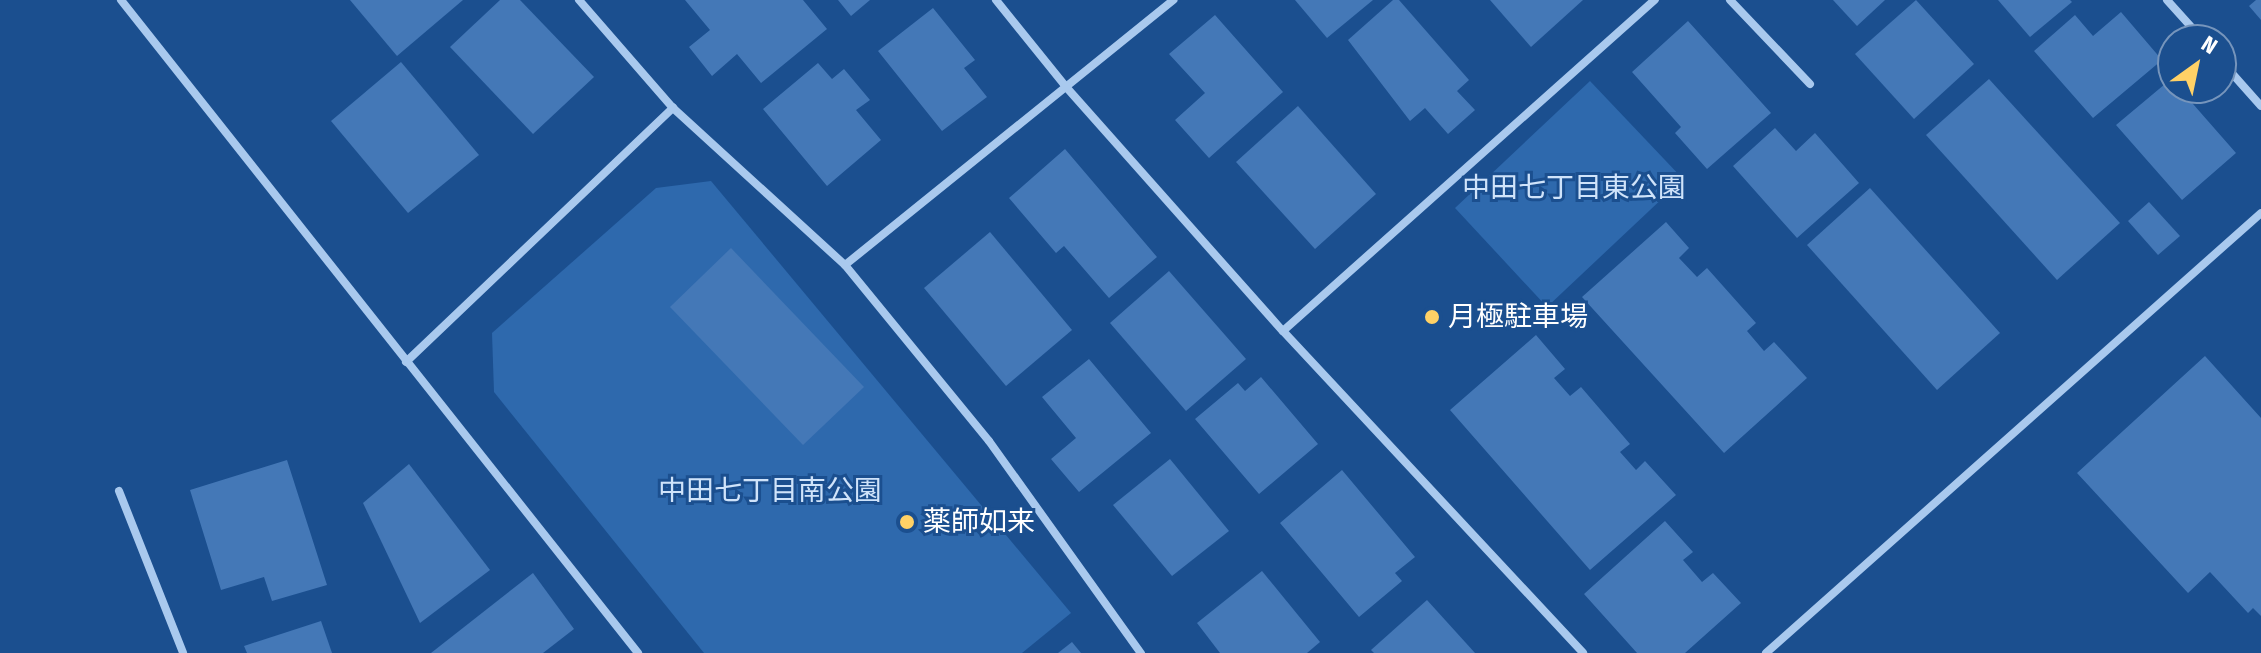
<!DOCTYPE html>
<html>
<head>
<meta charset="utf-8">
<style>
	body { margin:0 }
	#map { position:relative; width:2261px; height:653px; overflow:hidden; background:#1b4f8f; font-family:"Fira Sans Condensed","Noto Sans JP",sans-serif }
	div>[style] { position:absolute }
	.green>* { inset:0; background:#2e69ad }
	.building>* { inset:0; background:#4478b7 }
	.minor>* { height:8px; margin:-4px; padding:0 4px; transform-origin:4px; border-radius:4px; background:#a9c9ee }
	.dots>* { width:22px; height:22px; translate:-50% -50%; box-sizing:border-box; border:4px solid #1b4f8f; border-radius:50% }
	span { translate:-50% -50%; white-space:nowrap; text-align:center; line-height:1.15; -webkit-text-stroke:6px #1b4f8f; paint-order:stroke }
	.park-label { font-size:28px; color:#cfe3fa }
	.poi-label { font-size:28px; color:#fff }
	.left { translate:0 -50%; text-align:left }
	.north { position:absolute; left:2157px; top:24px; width:80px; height:80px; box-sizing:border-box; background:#1b4f8f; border:2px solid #7695bc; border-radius:50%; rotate:33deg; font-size:22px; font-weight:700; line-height:32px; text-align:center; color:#fff }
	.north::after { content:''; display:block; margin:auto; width:28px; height:36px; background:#ffd166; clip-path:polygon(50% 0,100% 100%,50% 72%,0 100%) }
</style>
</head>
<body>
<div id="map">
	<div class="green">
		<i style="clip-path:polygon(1590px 81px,1683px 179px,1547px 307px,1455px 208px)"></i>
		<i style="clip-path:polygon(711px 181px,1071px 613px,1022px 653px,704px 653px,494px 392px,492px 333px,656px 188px)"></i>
	</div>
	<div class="building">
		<i style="clip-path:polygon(350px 0,463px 0,397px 56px)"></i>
		<i style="clip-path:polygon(500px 0,520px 0,594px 77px,533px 134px,450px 47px)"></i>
		<i style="clip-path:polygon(685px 0,803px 0,827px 29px,761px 83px,737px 54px,712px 76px,689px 47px,710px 30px)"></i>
		<i style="clip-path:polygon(838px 0,870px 0,851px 16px)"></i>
		<i style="clip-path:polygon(1295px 0,1373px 0,1327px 38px)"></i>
		<i style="clip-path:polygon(1393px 0,1399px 0,1469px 80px,1457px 91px,1475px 110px,1448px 134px,1425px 108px,1410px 121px,1348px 40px)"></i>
		<i style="clip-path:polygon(1490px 0,1583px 0,1531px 47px)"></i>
		<i style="clip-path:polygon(1833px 0,1885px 0,1857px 26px)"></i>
		<i style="clip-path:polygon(1916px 0,1974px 64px,1914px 119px,1855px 54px)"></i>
		<i style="clip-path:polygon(1998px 0,2070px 0,2072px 2px,2030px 37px)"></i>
		<i style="clip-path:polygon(2256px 0,2261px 0,2261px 20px,2249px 6px)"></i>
		<i style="clip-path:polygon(933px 8px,975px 60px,964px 68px,987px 97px,942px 131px,878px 51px)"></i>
		<i style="clip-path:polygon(2121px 12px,2162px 60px,2093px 118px,2034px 51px,2075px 15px,2093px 36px)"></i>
		<i style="clip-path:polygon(1215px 15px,1283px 92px,1209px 158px,1175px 120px,1205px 93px,1169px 54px)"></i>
		<i style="clip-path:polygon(1688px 21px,1771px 113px,1707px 169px,1675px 133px,1681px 127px,1632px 72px)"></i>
		<i style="clip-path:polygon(401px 62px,479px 155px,408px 213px,331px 121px)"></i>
		<i style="clip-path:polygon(818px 63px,832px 79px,844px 69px,870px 100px,856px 110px,881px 140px,827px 186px,763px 109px)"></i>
		<i style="clip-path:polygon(1989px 79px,2120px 223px,2057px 280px,1926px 135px)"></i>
		<i style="clip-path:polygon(2171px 79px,2173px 88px,2179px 88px,2236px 153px,2182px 200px,2116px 125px)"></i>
		<i style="clip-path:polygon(1298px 106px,1376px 194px,1315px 249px,1236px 162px)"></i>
		<i style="clip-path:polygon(1775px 128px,1796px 151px,1815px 133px,1859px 183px,1797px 238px,1733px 166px)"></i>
		<i style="clip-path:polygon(1065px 149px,1157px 257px,1109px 298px,1064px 246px,1056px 253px,1009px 198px)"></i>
		<i style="clip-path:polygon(1870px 188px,2000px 333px,1937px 390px,1807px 245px)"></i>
		<i style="clip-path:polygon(2149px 202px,2180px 236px,2158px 255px,2128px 221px)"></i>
		<i style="clip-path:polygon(1666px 222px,1689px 248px,1679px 258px,1697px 277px,1707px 268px,1756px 323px,1747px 331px,1764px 351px,1774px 342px,1807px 378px,1724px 453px,1582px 297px)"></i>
		<i style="clip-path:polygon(990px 232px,1072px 330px,1006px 386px,924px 288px)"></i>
		<i style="clip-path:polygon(731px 248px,864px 387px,803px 445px,670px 307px)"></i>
		<i style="clip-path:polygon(1169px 271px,1246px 359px,1186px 411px,1110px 323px)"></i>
		<i style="clip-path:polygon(1536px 335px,1565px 369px,1554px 378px,1570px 396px,1581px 387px,1630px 444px,1620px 452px,1636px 470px,1645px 461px,1676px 495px,1590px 570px,1450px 410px)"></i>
		<i style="clip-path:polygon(2205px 356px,2261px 418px,2261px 616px,2253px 608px,2248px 613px,2210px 572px,2188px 593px,2077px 473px)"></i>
		<i style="clip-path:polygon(1089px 359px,1151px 433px,1079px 492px,1051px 459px,1076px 438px,1042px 397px)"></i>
		<i style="clip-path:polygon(1261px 377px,1318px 444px,1259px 494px,1195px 419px,1238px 383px,1245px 391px)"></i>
		<i style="clip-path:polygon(1170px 459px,1229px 531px,1172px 576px,1113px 505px)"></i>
		<i style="clip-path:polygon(287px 460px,327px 585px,272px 601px,264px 577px,221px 590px,190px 490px)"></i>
		<i style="clip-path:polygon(409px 464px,490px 570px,420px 623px,363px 503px)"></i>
		<i style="clip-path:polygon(1342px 470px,1415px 557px,1395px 573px,1402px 581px,1359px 617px,1280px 523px)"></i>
		<i style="clip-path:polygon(1665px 521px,1693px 552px,1683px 560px,1702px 582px,1713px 573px,1741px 603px,1685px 653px,1637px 653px,1584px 594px)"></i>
		<i style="clip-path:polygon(1262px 571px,1320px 642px,1307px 653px,1220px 653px,1197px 623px)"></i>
		<i style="clip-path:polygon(533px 573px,574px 629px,543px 653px,431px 653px)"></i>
		<i style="clip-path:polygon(1427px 600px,1475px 653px,1374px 653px,1371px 650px)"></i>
		<i style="clip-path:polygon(321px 621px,332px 653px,247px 653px,244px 646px)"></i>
		<i style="clip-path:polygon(1072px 642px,1081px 653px,1058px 653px)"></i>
	</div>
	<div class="minor">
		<i style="left:121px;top:0;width:833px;rotate:51.63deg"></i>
		<i style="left:579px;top:0;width:143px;rotate:49deg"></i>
		<i style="left:673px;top:108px;width:233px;rotate:42.4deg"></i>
		<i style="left:845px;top:265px;width:227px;rotate:50.7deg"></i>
		<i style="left:989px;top:441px;width:261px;rotate:54.4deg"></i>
		<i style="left:996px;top:0;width:113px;rotate:51.1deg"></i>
		<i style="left:1067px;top:88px;width:325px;rotate:48.4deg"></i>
		<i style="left:1283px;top:331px;width:440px;rotate:47deg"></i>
		<i style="left:1730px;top:0;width:116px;rotate:46.4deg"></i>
		<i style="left:2167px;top:0;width:54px;rotate:48deg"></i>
		<i style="left:2221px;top:61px;width:60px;rotate:48.4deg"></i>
		<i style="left:845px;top:265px;width:422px;rotate:-38.9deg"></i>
		<i style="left:1283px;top:331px;width:498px;rotate:-41.7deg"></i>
		<i style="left:406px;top:362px;width:369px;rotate:-43.6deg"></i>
		<i style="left:119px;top:491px;width:174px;rotate:68.4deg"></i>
		<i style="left:1766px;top:653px;width:662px;rotate:-41.63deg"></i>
	</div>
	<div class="dots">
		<i style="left:1432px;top:317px;background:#ffd166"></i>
		<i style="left:907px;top:522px;background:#ffd166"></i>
	</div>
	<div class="park-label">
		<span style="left:1574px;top:188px">中田七丁目東公園</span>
		<span style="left:770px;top:491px">中田七丁目南公園</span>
	</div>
	<div class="poi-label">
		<span class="left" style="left:1448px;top:317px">月極駐車場</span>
		<span class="left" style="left:923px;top:522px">薬師如来</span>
	</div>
	<div class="north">N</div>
</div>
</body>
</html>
